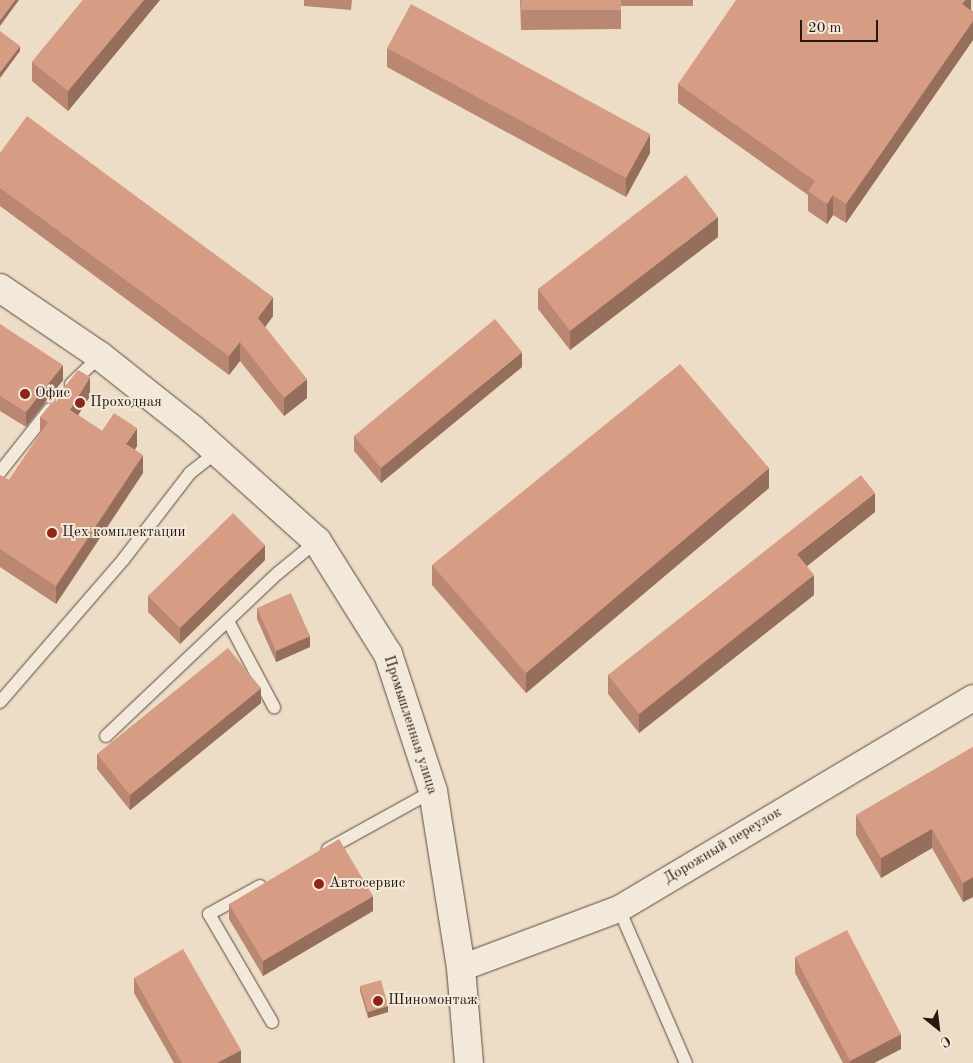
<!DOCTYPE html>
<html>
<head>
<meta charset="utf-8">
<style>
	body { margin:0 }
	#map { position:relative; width:973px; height:1063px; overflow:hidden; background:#edddc6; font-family:"Old Standard TT",serif }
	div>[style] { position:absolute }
	.roads { filter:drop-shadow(0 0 1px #59493e) drop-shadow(0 0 1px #59493e) }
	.lane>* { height:12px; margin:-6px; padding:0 6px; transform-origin:6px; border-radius:6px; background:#f3e9da }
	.street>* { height:26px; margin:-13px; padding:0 13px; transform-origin:13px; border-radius:13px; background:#f3e9da }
	.secondary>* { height:28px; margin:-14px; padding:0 14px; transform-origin:14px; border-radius:14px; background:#f3e9da }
	.wall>* { inset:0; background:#b98772 }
	.shaded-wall>* { inset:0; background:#966e5c }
	.building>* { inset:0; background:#d79d84 }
	.dots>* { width:14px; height:14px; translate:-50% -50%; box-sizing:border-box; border:2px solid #f3e9da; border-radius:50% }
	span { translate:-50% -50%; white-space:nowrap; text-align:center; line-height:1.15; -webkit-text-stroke:4px #f3e9da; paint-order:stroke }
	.poi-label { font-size:15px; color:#281810 }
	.left { translate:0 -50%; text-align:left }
	.street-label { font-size:15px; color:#281810 }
	.north { position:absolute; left:913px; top:1003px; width:50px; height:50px; -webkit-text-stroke:4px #f3e9da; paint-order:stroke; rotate:151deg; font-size:14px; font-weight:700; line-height:20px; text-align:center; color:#281810 }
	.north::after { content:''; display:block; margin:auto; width:18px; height:22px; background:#281810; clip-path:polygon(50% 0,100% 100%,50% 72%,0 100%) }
	.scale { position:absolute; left:800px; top:20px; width:78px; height:22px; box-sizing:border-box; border:2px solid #281810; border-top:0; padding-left:6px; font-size:15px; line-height:18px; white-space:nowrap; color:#281810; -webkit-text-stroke:4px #f3e9da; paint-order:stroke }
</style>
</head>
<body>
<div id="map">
	<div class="roads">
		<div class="lane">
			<i style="left:71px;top:384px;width:40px;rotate:-44deg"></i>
			<i style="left:0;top:472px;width:80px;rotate:-51.6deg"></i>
			<i style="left:228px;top:621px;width:98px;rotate:61.9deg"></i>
			<i style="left:0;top:702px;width:188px;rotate:-49.1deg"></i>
			<i style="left:123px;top:560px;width:110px;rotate:-52.4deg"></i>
			<i style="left:190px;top:473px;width:36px;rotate:-38deg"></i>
			<i style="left:106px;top:736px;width:237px;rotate:-43.5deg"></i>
			<i style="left:278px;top:573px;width:50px;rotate:-39.4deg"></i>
			<i style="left:328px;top:849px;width:120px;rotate:-28.9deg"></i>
			<i style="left:260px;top:886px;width:58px;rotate:151.2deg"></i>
			<i style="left:209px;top:914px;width:125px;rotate:59.7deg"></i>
			<i style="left:619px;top:909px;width:168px;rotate:66.5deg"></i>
		</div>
		<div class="street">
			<i style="left:461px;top:968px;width:169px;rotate:-20.5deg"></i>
			<i style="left:619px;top:909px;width:412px;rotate:-30.8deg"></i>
		</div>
		<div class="secondary">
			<i style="left:0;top:288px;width:121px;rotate:34.2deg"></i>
			<i style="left:100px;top:356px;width:117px;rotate:38.4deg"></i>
			<i style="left:192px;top:429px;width:168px;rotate:41.9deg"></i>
			<i style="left:317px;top:541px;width:133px;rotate:57.9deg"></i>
			<i style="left:388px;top:654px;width:144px;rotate:71.8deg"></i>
			<i style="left:433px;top:791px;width:179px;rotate:81deg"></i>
			<i style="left:461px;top:968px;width:95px;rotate:85.2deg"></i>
		</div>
	</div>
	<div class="wall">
		<i style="clip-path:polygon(83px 0,160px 0,68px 111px,32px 81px,32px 62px)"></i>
		<i style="clip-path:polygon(304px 0,352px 0,351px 10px,304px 6px)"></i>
		<i style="clip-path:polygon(520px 0,693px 0,693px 6px,621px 6px,621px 29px,521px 30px)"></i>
		<i style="clip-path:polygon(971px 0,971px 10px,973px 12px,973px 40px,846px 223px,833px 215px,827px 224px,808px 211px,808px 195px,678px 103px,678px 84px)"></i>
		<i style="clip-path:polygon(387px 48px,650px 153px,626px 197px,387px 67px)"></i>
		<i style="clip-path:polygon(0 153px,273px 316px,265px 327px,307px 398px,284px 416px,240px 361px,229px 375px,0 206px)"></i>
		<i style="clip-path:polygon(718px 237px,570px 350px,538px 309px,538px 289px)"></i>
		<i style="clip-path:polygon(0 324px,63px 380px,26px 427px,0 411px)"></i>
		<i style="clip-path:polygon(522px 367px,381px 483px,354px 451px,354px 436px)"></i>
		<i style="clip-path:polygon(90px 396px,78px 415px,102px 431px,137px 446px,135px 450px,143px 473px,56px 604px,0 567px,0 475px,9px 480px,40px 434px,40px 417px)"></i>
		<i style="clip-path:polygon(769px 488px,526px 693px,432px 585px,432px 565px)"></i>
		<i style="clip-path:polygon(875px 512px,807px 566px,814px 595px,639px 733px,608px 694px,608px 675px)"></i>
		<i style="clip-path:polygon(265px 560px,180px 644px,148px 612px,148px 596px)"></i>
		<i style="clip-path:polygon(257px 608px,310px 647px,276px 662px,257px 619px)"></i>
		<i style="clip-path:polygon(261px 703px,130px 810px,97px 769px,97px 754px)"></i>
		<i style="clip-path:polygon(973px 747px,973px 897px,963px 902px,932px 848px,881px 878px,856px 835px,856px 815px)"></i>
		<i style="clip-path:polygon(229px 904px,373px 911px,263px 976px,229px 919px)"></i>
		<i style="clip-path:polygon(795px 957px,901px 1049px,874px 1063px,843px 1063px,795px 973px)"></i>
		<i style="clip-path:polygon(134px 978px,241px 1063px,174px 1063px,134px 993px)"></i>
		<i style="clip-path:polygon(360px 986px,388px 1012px,368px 1018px,360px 991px)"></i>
	</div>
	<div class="shaded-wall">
		<i style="clip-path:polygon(15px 0,19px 0,0 26px,0 20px)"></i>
		<i style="clip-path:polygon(144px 0,160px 0,68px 111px,68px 91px)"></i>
		<i style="clip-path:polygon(965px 0,971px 0,971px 11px,962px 4px)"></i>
		<i style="clip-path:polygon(973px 21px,973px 40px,846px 223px,846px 204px)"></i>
		<i style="clip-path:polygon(20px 46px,20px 51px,0 78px,0 72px)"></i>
		<i style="clip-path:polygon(650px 134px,650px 153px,626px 197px,626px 178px)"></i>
		<i style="clip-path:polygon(833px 195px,833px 215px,827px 224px,827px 204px)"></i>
		<i style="clip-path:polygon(718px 217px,718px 237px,570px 350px,570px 331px)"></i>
		<i style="clip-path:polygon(273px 297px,273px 316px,258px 337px,258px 318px)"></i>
		<i style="clip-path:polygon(240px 342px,240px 361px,229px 375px,229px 356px)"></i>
		<i style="clip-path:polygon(522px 352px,522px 367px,381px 483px,381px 468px)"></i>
		<i style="clip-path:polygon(63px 365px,63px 380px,26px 427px,26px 412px)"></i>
		<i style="clip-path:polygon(90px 377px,90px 396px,70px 428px,70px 410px)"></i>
		<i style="clip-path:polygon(307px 379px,307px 398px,284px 416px,284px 398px)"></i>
		<i style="clip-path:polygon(137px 428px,137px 446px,126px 462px,126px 444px)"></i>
		<i style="clip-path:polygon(143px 455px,143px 473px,56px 604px,56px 586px)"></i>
		<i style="clip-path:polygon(769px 468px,769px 488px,526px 693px,526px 673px)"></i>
		<i style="clip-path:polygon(875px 493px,875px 512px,797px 574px,797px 554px)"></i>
		<i style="clip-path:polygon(265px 545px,265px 560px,180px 644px,180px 628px)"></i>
		<i style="clip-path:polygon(814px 575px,814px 595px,639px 733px,639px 714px)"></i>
		<i style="clip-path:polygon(310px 636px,310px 647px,276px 662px,276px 651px)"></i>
		<i style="clip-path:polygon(261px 688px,261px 703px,130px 810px,130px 795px)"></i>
		<i style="clip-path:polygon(932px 829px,932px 848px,881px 878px,881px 858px)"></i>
		<i style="clip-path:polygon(973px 877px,973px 897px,963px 902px,963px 883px)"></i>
		<i style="clip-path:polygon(373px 896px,373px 911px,263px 976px,263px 961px)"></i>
		<i style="clip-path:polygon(388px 1006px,388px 1012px,368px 1018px,368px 1012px)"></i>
		<i style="clip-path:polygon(901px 1034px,901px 1049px,874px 1063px,850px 1063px,850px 1061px)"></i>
		<i style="clip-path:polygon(241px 1050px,241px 1063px,217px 1063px)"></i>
	</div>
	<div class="building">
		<i style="clip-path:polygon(0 0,15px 0,0 20px)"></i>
		<i style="clip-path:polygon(83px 0,144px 0,68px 91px,32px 62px)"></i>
		<i style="clip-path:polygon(521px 0,621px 0,621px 10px,521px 10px)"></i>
		<i style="clip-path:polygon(736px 0,965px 0,962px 4px,973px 12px,973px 21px,846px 204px,833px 195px,827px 204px,808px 191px,815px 181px,678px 84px)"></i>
		<i style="clip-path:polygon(411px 4px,650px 134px,626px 178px,387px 48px)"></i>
		<i style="clip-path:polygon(0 31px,20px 46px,0 72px)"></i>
		<i style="clip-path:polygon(27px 116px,273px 297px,258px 318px,307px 379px,284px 398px,240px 342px,229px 356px,0 188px,0 153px)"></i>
		<i style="clip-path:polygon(686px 175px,718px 217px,570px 331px,538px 289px)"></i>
		<i style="clip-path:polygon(495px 319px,522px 352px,381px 468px,354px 436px)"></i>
		<i style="clip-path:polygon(0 324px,63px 365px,26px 412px,0 396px)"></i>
		<i style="clip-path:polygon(680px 364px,769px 468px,526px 673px,432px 565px)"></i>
		<i style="clip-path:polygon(78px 370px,90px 377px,70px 410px,102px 431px,114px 413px,137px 428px,126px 444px,143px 455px,56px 586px,0 549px,0 475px,9px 480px,48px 422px,40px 417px)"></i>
		<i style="clip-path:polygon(861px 475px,875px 493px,797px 554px,814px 575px,639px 714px,608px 675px)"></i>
		<i style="clip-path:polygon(233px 513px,265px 545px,180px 628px,148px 596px)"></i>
		<i style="clip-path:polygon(291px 593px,310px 636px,276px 651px,257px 608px)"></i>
		<i style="clip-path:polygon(228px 648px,261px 688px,130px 795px,97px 754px)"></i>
		<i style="clip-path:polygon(973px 747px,973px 877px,963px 883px,932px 829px,881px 858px,856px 815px)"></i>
		<i style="clip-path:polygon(339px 839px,373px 896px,263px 961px,229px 904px)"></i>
		<i style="clip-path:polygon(847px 930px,901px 1034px,850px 1061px,795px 957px)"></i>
		<i style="clip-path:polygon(183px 949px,241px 1050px,217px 1063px,182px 1063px,134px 978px)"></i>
		<i style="clip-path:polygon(381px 980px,388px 1006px,368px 1012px,360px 986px)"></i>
	</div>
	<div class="dots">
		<i style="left:25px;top:394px;background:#8f2418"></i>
		<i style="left:80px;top:403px;background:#8f2418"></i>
		<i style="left:52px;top:533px;background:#8f2418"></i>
		<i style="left:319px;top:884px;background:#8f2418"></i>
		<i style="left:378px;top:1001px;background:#8f2418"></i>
	</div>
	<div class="poi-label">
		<span class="left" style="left:35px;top:394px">Офис</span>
		<span class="left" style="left:90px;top:403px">Проходная</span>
		<span class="left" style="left:62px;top:533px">Цех комплектации</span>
		<span class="left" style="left:329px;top:884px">Автосервис</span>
		<span class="left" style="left:388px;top:1001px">Шиномонтаж</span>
	</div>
	<div class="street-label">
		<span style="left:410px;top:725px;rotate:72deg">Промышленная улица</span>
		<span style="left:723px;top:846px;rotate:-31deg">Дорожный переулок</span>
	</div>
	<div class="north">С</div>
	<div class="scale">20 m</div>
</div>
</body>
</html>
